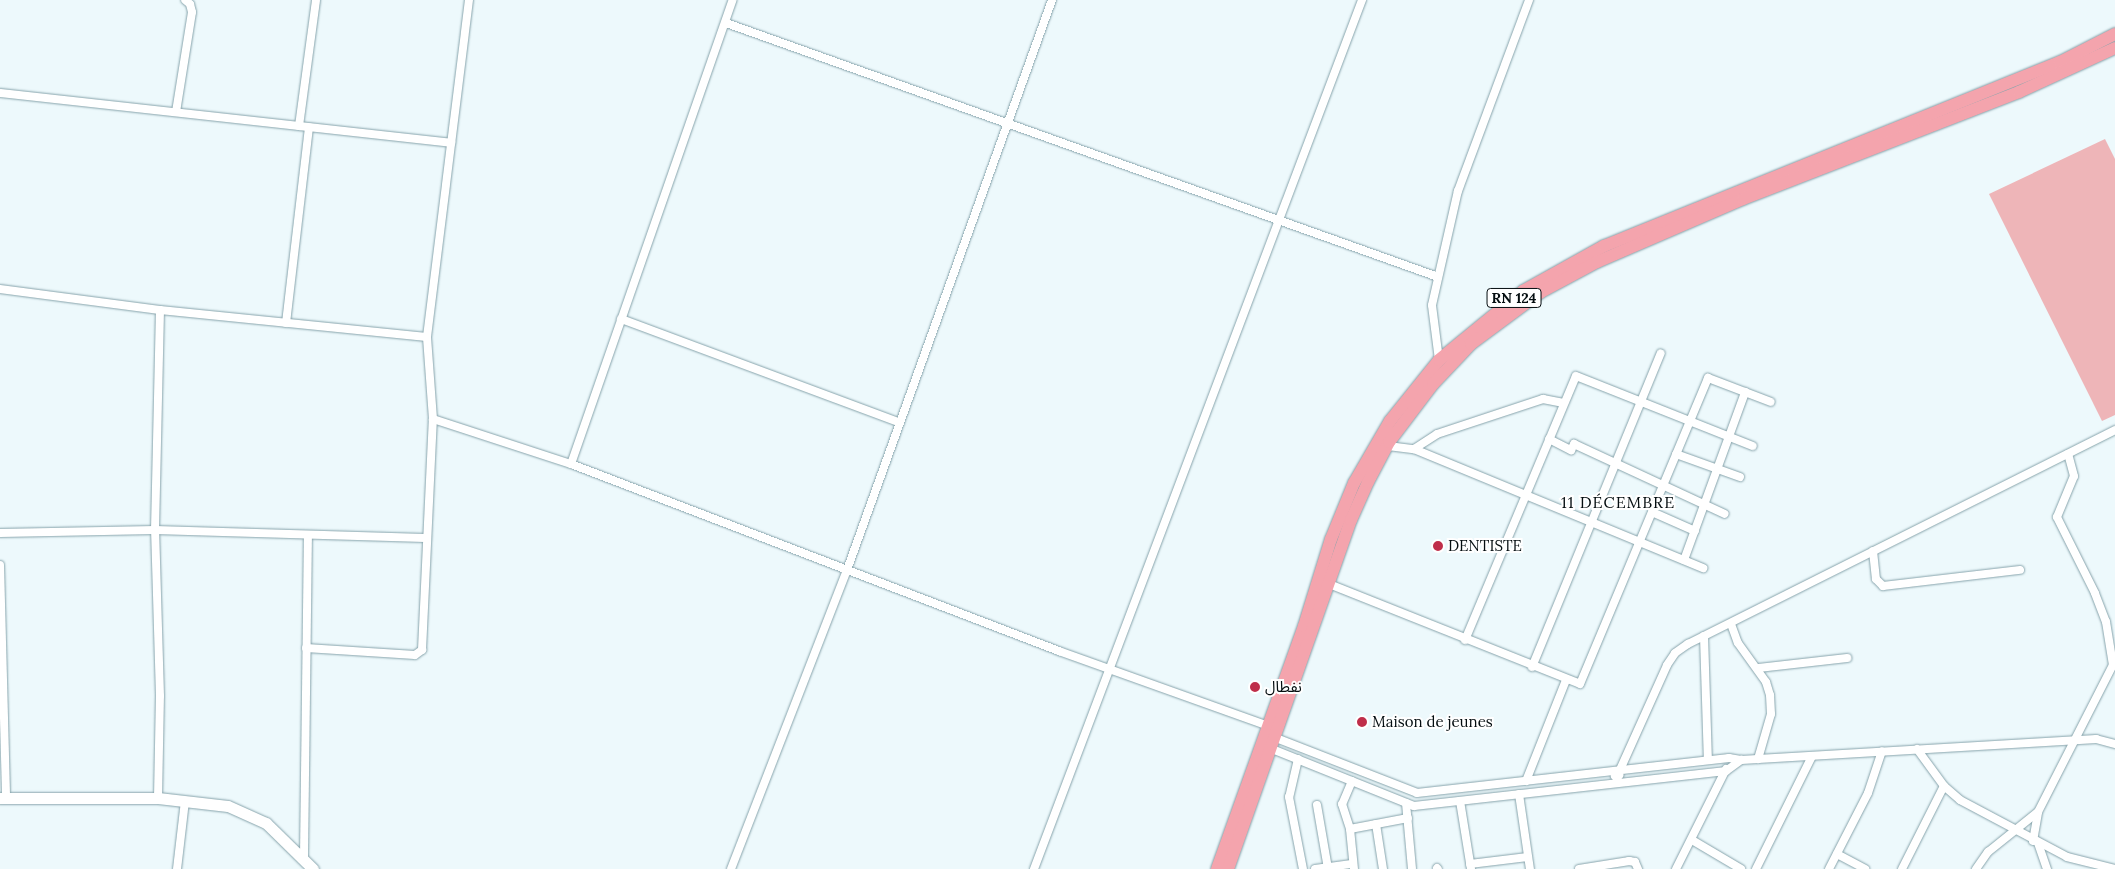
<!DOCTYPE html>
<html>
<head>
<meta charset="utf-8">
<style>
	body { margin:0 }
	#map { position:relative; width:2115px; height:869px; overflow:hidden; background:#edf9fc; font-family:Lora,"Noto Sans Arabic",serif }
	div>[style] { position:absolute }
	.green>* { inset:0; background:#eeb5b8 }
	.roads { filter:drop-shadow(0 0 1px #86a3ab) drop-shadow(0 0 1px #86a3ab) }
	.street>* { height:8px; margin:-4px; padding:0 4px; transform-origin:4px; border-radius:4px; background:#fff }
	.secondary>* { height:11px; margin:-5.5px; padding:0 5.5px; transform-origin:5.5px; border-radius:5.5px; background:#fff }
	.primary>* { height:12px; margin:-6px; padding:0 6px; transform-origin:6px; border-radius:6px; background:#f4a4ad }
	.dots>* { width:14px; height:14px; translate:-50% -50%; box-sizing:border-box; border:2px solid #fff; border-radius:50% }
	span { translate:-50% -50%; white-space:nowrap; text-align:center; line-height:1.15; -webkit-text-stroke:4px #fff; paint-order:stroke }
	.shield-label span { padding:1px 4px; background:#fff; border:1px solid; border-radius:4px; -webkit-text-stroke-width:0 }
	.shield-label { font-size:14px; color:#040d10; font-weight:700 }
	.poi-label { font-size:15px; color:#040d10 }
	.left { translate:0 -50%; text-align:left }
	.neighbourhood-label { font-size:16px; color:#040d10; letter-spacing:1px }
</style>
</head>
<body>
<div id="map">
	<div class="green">
		<i style="clip-path:polygon(2105px 139px,2115px 159px,2115px 415px,2102px 421px,1989px 194px)"></i>
	</div>
	<div class="roads">
		<div class="street">
			<i style="left:726px;top:23px;width:756px;rotate:19.63deg"></i>
			<i style="left:0;top:93px;width:454px;rotate:6.3deg"></i>
			<i style="left:176px;top:112px;width:101px;rotate:-80.9deg"></i>
			<i style="left:192px;top:12px;width:8px;rotate:-104deg"></i>
			<i style="left:190px;top:4px;width:6px;rotate:-141deg"></i>
			<i style="left:299px;top:126px;width:127px;rotate:-82.3deg"></i>
			<i style="left:0;top:289px;width:161px;rotate:7.5deg"></i>
			<i style="left:160px;top:310px;width:268px;rotate:5.8deg"></i>
			<i style="left:621px;top:319px;width:296px;rotate:20.4deg"></i>
			<i style="left:286px;top:323px;width:197px;rotate:-83.3deg"></i>
			<i style="left:1439px;top:360px;width:55px;rotate:-97.3deg"></i>
			<i style="left:1432px;top:305px;width:117px;rotate:-77.2deg"></i>
			<i style="left:1458px;top:191px;width:204px;rotate:-69.6deg"></i>
			<i style="left:433px;top:419px;width:145px;rotate:18.1deg"></i>
			<i style="left:571px;top:464px;width:523px;rotate:20.97deg"></i>
			<i style="left:1059px;top:651px;width:223px;rotate:19.7deg"></i>
			<i style="left:1549px;top:439px;width:25px;rotate:27deg"></i>
			<i style="left:1571px;top:450px;width:7px;rotate:-63deg"></i>
			<i style="left:1574px;top:444px;width:166px;rotate:24.9deg"></i>
			<i style="left:1388px;top:446px;width:26px;rotate:7deg"></i>
			<i style="left:1414px;top:449px;width:27px;rotate:-33deg"></i>
			<i style="left:1437px;top:434px;width:112px;rotate:-18.3deg"></i>
			<i style="left:1543px;top:399px;width:21px;rotate:11deg"></i>
			<i style="left:1414px;top:449px;width:313px;rotate:22.4deg"></i>
			<i style="left:1676px;top:454px;width:68px;rotate:19.8deg"></i>
			<i style="left:571px;top:464px;width:491px;rotate:-70.8deg"></i>
			<i style="left:1652px;top:512px;width:47px;rotate:23.8deg"></i>
			<i style="left:0;top:533px;width:155px;rotate:-1.1deg"></i>
			<i style="left:155px;top:530px;width:270px;rotate:1.7deg"></i>
			<i style="left:1873px;top:551px;width:28px;rotate:84deg"></i>
			<i style="left:1876px;top:579px;width:10px;rotate:45deg"></i>
			<i style="left:1883px;top:586px;width:138px;rotate:-6.7deg"></i>
			<i style="left:1684px;top:560px;width:179px;rotate:-70deg"></i>
			<i style="left:0;top:565px;width:233px;rotate:88.5deg"></i>
			<i style="left:1329px;top:584px;width:270px;rotate:21.7deg"></i>
			<i style="left:1580px;top:684px;width:332px;rotate:-67.3deg"></i>
			<i style="left:1708px;top:378px;width:67px;rotate:20.9deg"></i>
			<i style="left:1731px;top:624px;width:20px;rotate:70deg"></i>
			<i style="left:1738px;top:643px;width:48px;rotate:54.3deg"></i>
			<i style="left:1766px;top:682px;width:14px;rotate:73deg"></i>
			<i style="left:1770px;top:695px;width:19px;rotate:87deg"></i>
			<i style="left:1771px;top:714px;width:47px;rotate:106.1deg"></i>
			<i style="left:1704px;top:636px;width:124px;rotate:88.2deg"></i>
			<i style="left:1465px;top:640px;width:286px;rotate:-67.2deg"></i>
			<i style="left:1576px;top:376px;width:190px;rotate:21.6deg"></i>
			<i style="left:306px;top:648px;width:109px;rotate:3.7deg"></i>
			<i style="left:415px;top:655px;width:9px;rotate:-36deg"></i>
			<i style="left:422px;top:650px;width:231px;rotate:-87.3deg"></i>
			<i style="left:433px;top:419px;width:82px;rotate:-94.2deg"></i>
			<i style="left:427px;top:337px;width:340px;rotate:-82.9deg"></i>
			<i style="left:1532px;top:667px;width:339px;rotate:-67.7deg"></i>
			<i style="left:1758px;top:668px;width:90px;rotate:-6.4deg"></i>
			<i style="left:1276px;top:738px;width:151px;rotate:21.3deg"></i>
			<i style="left:1417px;top:793px;width:314px;rotate:-6.4deg"></i>
			<i style="left:1729px;top:758px;width:12px;rotate:9deg"></i>
			<i style="left:1741px;top:760px;width:356px;rotate:-3.4deg"></i>
			<i style="left:2096px;top:739px;width:20px;rotate:15deg"></i>
			<i style="left:1272px;top:749px;width:153px;rotate:21.9deg"></i>
			<i style="left:1414px;top:806px;width:314px;rotate:-6.4deg"></i>
			<i style="left:1726px;top:771px;width:19px;rotate:-36deg"></i>
			<i style="left:1917px;top:749px;width:46px;rotate:53.9deg"></i>
			<i style="left:1944px;top:786px;width:21px;rotate:41deg"></i>
			<i style="left:1960px;top:800px;width:121px;rotate:28deg"></i>
			<i style="left:2067px;top:857px;width:49px;rotate:14deg"></i>
			<i style="left:1298px;top:759px;width:39px;rotate:103deg"></i>
			<i style="left:1289px;top:797px;width:73px;rotate:79deg"></i>
			<i style="left:1619px;top:772px;width:117px;rotate:-65.8deg"></i>
			<i style="left:1667px;top:665px;width:14px;rotate:-56deg"></i>
			<i style="left:1675px;top:653px;width:16px;rotate:-35deg"></i>
			<i style="left:1688px;top:644px;width:478px;rotate:-26.6deg"></i>
			<i style="left:1616px;top:773px;width:4px;rotate:34deg"></i>
			<i style="left:1619px;top:775px;width:4px;rotate:124deg"></i>
			<i style="left:1617px;top:778px;width:3px;rotate:-135deg"></i>
			<i style="left:1615px;top:776px;width:3px;rotate:-72deg"></i>
			<i style="left:1352px;top:781px;width:25px;rotate:113deg"></i>
			<i style="left:1342px;top:804px;width:26px;rotate:72deg"></i>
			<i style="left:1350px;top:829px;width:40px;rotate:84.3deg"></i>
			<i style="left:1526px;top:781px;width:109px;rotate:-68.4deg"></i>
			<i style="left:1519px;top:794px;width:76px;rotate:81.7deg"></i>
			<i style="left:158px;top:798px;width:102px;rotate:-88.9deg"></i>
			<i style="left:160px;top:696px;width:166px;rotate:-91.7deg"></i>
			<i style="left:155px;top:530px;width:220px;rotate:-88.7deg"></i>
			<i style="left:1460px;top:801px;width:69px;rotate:80.8deg"></i>
			<i style="left:1406px;top:803px;width:66px;rotate:84.8deg"></i>
			<i style="left:1317px;top:805px;width:65px;rotate:80.2deg"></i>
			<i style="left:1376px;top:824px;width:46px;rotate:81.2deg"></i>
			<i style="left:1350px;top:829px;width:59px;rotate:-10.7deg"></i>
			<i style="left:1692px;top:840px;width:57px;rotate:30.6deg"></i>
			<i style="left:2033px;top:841px;width:29px;rotate:-80deg"></i>
			<i style="left:2038px;top:843px;width:28px;rotate:71deg"></i>
			<i style="left:1837px;top:854px;width:32px;rotate:28deg"></i>
			<i style="left:304px;top:857px;width:321px;rotate:-89.3deg"></i>
			<i style="left:1470px;top:864px;width:58px;rotate:-6.9deg"></i>
			<i style="left:1437px;top:868px;width:1px;rotate:45deg"></i>
			<i style="left:177px;top:869px;width:68px;rotate:-83.3deg"></i>
			<i style="left:731px;top:869px;width:321px;rotate:-68.8deg"></i>
			<i style="left:847px;top:570px;width:606px;rotate:-70.22deg"></i>
			<i style="left:1034px;top:869px;width:929px;rotate:-69.32deg"></i>
			<i style="left:1315px;top:869px;width:37px;rotate:-8deg"></i>
			<i style="left:1579px;top:869px;width:51px;rotate:-9.1deg"></i>
			<i style="left:1629px;top:861px;width:6px;rotate:9deg"></i>
			<i style="left:1635px;top:862px;width:8px;rotate:67deg"></i>
			<i style="left:1676px;top:869px;width:112px;rotate:-63.4deg"></i>
			<i style="left:1756px;top:869px;width:126px;rotate:-63.6deg"></i>
			<i style="left:1829px;top:869px;width:85px;rotate:-62.8deg"></i>
			<i style="left:1868px;top:793px;width:44px;rotate:-71.6deg"></i>
			<i style="left:1902px;top:869px;width:93px;rotate:-63.2deg"></i>
			<i style="left:1976px;top:869px;width:21px;rotate:-55deg"></i>
			<i style="left:1988px;top:852px;width:64px;rotate:-38.7deg"></i>
			<i style="left:2038px;top:812px;width:165px;rotate:-63deg"></i>
			<i style="left:2113px;top:665px;width:44px;rotate:-99.2deg"></i>
			<i style="left:2106px;top:622px;width:31px;rotate:-111deg"></i>
			<i style="left:2095px;top:593px;width:85px;rotate:-116.6deg"></i>
			<i style="left:2057px;top:517px;width:44px;rotate:-67.5deg"></i>
			<i style="left:2074px;top:476px;width:23px;rotate:-105deg"></i>
		</div>
		<div class="secondary">
			<i style="left:0;top:798px;width:158px"></i>
			<i style="left:158px;top:798px;width:70px;rotate:6.5deg"></i>
			<i style="left:228px;top:806px;width:42px;rotate:24.1deg"></i>
			<i style="left:266px;top:823px;width:66px;rotate:44.4deg"></i>
		</div>
		<div class="primary">
			<i style="left:1217px;top:869px;width:258px;rotate:-70.3deg"></i>
			<i style="left:1304px;top:626px;width:91px;rotate:-72.8deg"></i>
			<i style="left:1331px;top:539px;width:61px;rotate:-67.7deg"></i>
			<i style="left:1354px;top:483px;width:72px;rotate:-59.9deg"></i>
			<i style="left:1390px;top:421px;width:78px;rotate:-51.2deg"></i>
			<i style="left:1439px;top:360px;width:109px;rotate:-39.4deg"></i>
			<i style="left:1523px;top:291px;width:93px;rotate:-29.1deg"></i>
			<i style="left:1604px;top:246px;width:492px;rotate:-22deg"></i>
			<i style="left:2060px;top:62px;width:62px;rotate:-27deg"></i>
			<i style="left:1228px;top:869px;width:370px;rotate:-70.6deg"></i>
			<i style="left:1351px;top:520px;width:42px;rotate:-65.9deg"></i>
			<i style="left:1368px;top:482px;width:45px;rotate:-62.3deg"></i>
			<i style="left:1389px;top:442px;width:73px;rotate:-52.8deg"></i>
			<i style="left:1433px;top:384px;width:55px;rotate:-46.5deg"></i>
			<i style="left:1471px;top:344px;width:87px;rotate:-36.6deg"></i>
			<i style="left:1541px;top:292px;width:64px;rotate:-28.2deg"></i>
			<i style="left:1597px;top:262px;width:159px;rotate:-23.3deg"></i>
			<i style="left:1743px;top:199px;width:296px;rotate:-21.2deg"></i>
			<i style="left:2019px;top:92px;width:106px;rotate:-24.6deg"></i>
		</div>
	</div>
	<div class="dots">
		<i style="left:1438px;top:546px;background:#bf2e4a"></i>
		<i style="left:1255px;top:687px;background:#bf2e4a"></i>
		<i style="left:1362px;top:722px;background:#bf2e4a"></i>
	</div>
	<div class="shield-label">
		<span style="left:1514px;top:298px">RN 124</span>
	</div>
	<div class="poi-label">
		<span class="left" style="left:1448px;top:546px">DENTISTE</span>
		<span class="left" style="left:1265px;top:687px">نفطال</span>
		<span class="left" style="left:1372px;top:722px">Maison de jeunes</span>
	</div>
	<div class="neighbourhood-label">
		<span style="left:1618px;top:502px">11 DÉCEMBRE</span>
	</div>
</div>
</body>
</html>
